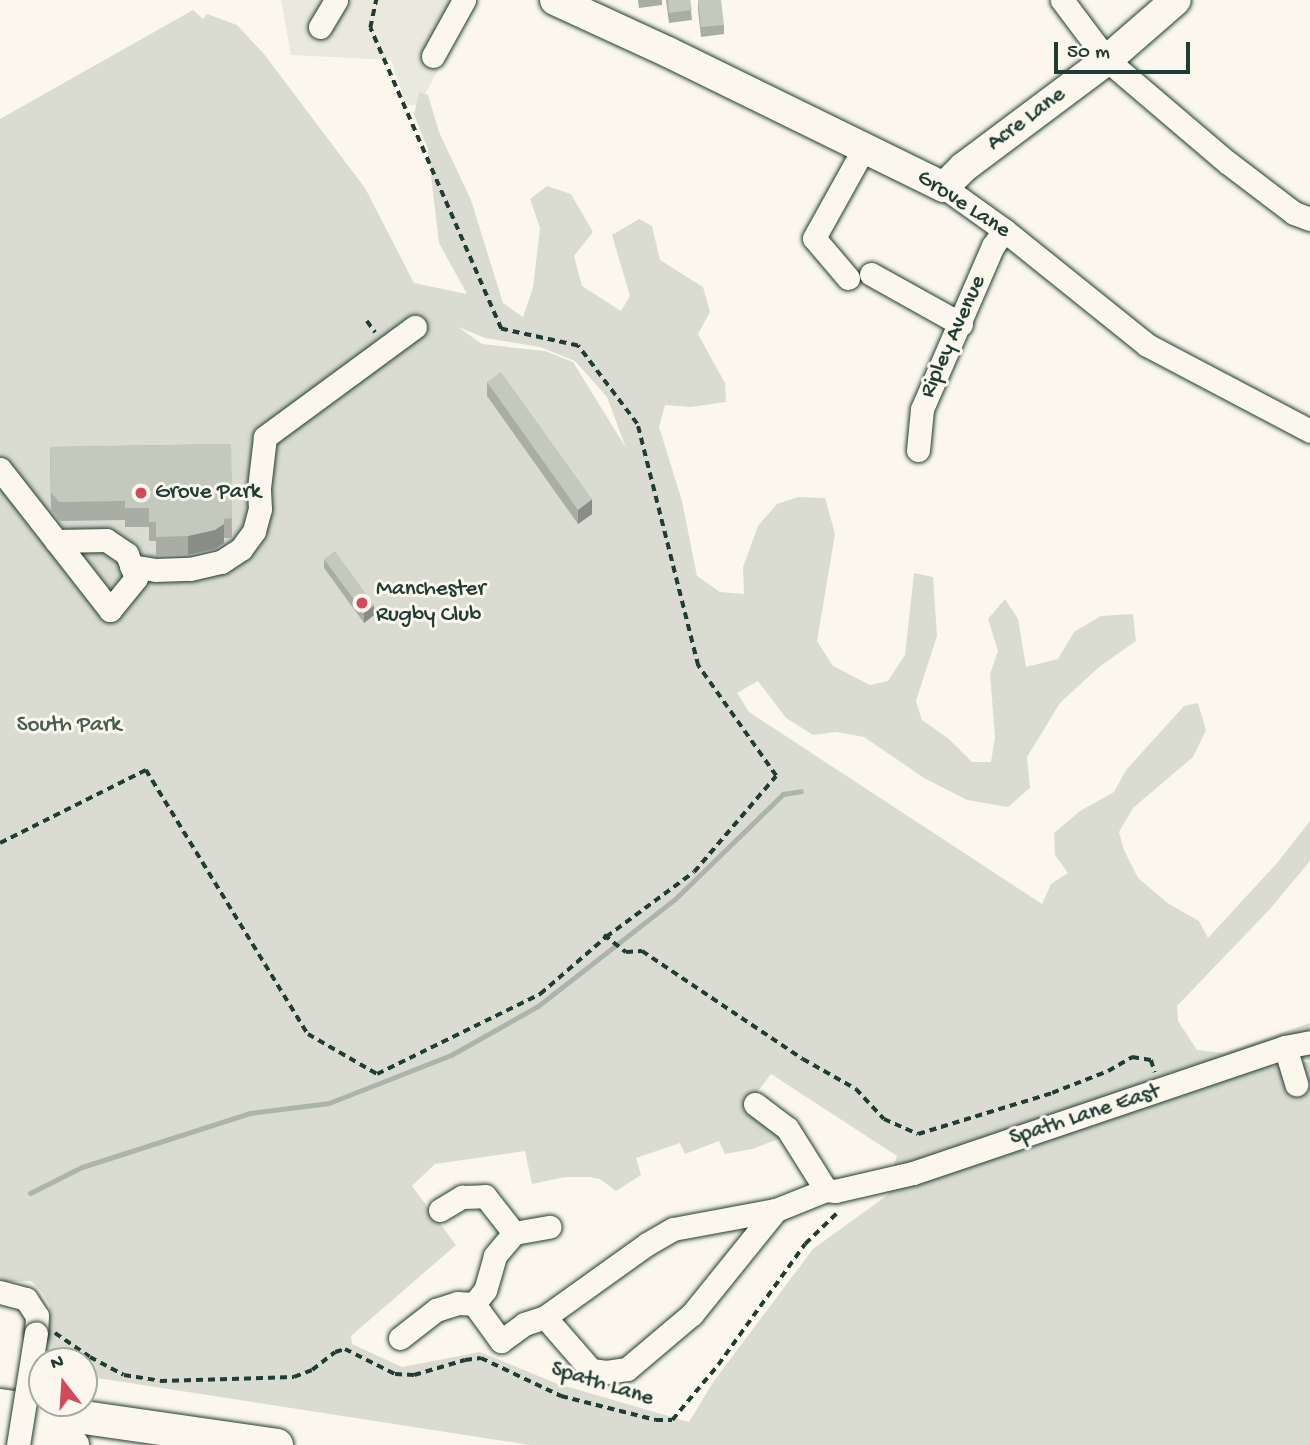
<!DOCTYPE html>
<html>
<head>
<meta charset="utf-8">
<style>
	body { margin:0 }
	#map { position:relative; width:1310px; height:1445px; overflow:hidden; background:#fbf7ec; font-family:"Gochi Hand",sans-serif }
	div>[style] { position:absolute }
	.built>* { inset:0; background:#eae9de }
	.green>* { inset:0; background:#dbdcd1 }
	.stream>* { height:5px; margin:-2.5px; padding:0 2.5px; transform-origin:2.5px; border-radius:2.5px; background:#adb4aa }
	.path>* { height:3.5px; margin-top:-1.75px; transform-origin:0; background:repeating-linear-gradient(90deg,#1f3d34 0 7px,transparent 0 12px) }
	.roads { filter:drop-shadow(0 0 2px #1f3d34) drop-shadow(0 0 2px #1f3d34) }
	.minor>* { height:23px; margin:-11.5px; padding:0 11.5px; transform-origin:11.5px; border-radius:11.5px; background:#fbf7ec }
	.major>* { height:30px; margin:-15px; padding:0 15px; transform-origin:15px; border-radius:15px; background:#fbf7ec }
	.highway>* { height:33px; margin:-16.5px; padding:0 16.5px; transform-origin:16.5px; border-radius:16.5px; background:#fbf7ec }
	.bridges { filter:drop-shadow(0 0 2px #1f3d34) drop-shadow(0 0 2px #1f3d34) }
	.minor-bridge>* { height:23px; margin:-11.5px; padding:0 11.5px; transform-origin:11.5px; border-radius:11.5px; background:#fbf7ec }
	.wall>* { inset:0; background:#a9ada3 }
	.shaded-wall>* { inset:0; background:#898d85 }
	.building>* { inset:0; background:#c4c9be }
	.dots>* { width:19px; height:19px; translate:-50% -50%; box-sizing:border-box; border:4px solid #fbf7ec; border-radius:50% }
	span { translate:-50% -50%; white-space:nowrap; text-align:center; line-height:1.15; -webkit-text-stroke:6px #fbf7ec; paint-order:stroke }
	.street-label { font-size:23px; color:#1f3d34 }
	.poi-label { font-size:23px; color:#1f3d34 }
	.left { translate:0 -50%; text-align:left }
	.park-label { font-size:23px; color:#455d53 }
	.north { position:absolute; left:28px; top:1347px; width:70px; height:70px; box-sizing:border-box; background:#fbf7ec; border:2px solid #a3ada2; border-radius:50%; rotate:343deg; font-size:19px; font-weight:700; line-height:28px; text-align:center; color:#1f3d34 }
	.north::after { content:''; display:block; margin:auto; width:24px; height:32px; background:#d1495b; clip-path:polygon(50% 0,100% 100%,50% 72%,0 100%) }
	.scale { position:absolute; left:1054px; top:42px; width:136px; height:32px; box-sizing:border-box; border:4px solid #1f3d34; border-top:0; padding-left:9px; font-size:21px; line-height:24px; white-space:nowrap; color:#1f3d34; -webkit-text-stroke:5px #fbf7ec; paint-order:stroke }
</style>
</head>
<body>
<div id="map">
	<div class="built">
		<i style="clip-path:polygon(281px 0,475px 0,420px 104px,407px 106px,391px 60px,291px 55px)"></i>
	</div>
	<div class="green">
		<i style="clip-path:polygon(evenodd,193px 10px,203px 19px,207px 14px,237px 25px,264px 54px,365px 188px,414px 283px,467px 294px,439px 243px,428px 149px,414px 115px,419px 92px,428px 95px,439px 132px,471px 200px,503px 303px,523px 317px,533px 288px,540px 228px,530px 199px,547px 186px,571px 194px,593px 232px,574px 256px,582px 286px,621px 311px,630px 296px,612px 235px,639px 219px,652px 226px,660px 260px,703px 287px,710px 312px,698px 334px,725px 383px,726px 402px,691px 407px,665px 405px,659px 427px,682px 501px,697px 576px,720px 592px,744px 594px,743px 567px,758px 526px,777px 504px,798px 497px,825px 498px,835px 534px,817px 641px,833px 666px,870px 685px,888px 681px,905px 655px,914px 573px,933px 577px,937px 636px,916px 701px,922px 720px,949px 739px,972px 762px,991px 762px,995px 737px,990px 674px,998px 651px,988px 619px,1005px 599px,1018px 619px,1026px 667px,1058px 659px,1074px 632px,1101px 616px,1133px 614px,1136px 641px,1099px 667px,1060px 703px,1027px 757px,1030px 788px,1008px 807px,967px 800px,924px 778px,864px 737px,837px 732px,813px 735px,786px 718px,758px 681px,737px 693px,749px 712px,1042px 904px,1051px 884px,1068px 873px,1055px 855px,1054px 833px,1080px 811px,1114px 792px,1126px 770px,1184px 706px,1198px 703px,1206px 730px,1193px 757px,1133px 808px,1119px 832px,1124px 850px,1138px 878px,1169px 904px,1199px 921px,1208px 938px,1277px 863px,1310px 821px,1310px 861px,1270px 909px,1177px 1006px,1178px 1021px,1197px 1050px,1224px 1053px,1310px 1023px,1310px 1061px,1292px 1052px,1272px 1057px,1271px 1067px,1310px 1062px,1310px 1445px,530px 1445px,84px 1376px,84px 1361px,47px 1361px,44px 1357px,50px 1306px,42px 1292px,31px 1281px,0 1282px,0 119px,193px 10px,458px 327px,485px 338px,540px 347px,575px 361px,607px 397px,626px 448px,573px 362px,545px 351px,482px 344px,458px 327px,193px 10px,771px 1074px,897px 1156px,886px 1191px,889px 1194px,813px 1249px,714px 1381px,689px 1422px,558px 1384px,480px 1352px,402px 1367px,352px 1344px,351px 1336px,456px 1245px,412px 1186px,435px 1164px,525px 1151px,532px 1184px,565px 1177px,589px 1177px,600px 1179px,616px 1191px,641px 1175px,636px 1158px,680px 1143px,685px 1154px,719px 1141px,725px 1154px,752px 1149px,784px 1137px,747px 1106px,771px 1074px)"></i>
	</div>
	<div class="stream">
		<i style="left:30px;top:1193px;width:58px;rotate:-26.6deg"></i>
		<i style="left:82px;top:1167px;width:176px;rotate:-17.8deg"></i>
		<i style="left:250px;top:1113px;width:80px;rotate:-7.2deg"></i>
		<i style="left:329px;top:1103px;width:131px;rotate:-21.5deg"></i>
		<i style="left:451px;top:1055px;width:100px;rotate:-29.4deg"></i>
		<i style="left:538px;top:1006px;width:174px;rotate:-38deg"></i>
		<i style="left:675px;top:899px;width:151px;rotate:-44.2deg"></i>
		<i style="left:783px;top:794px;width:18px;rotate:-9deg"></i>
	</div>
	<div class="path">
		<i style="left:367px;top:321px;width:14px;rotate:54deg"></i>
		<i style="left:0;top:843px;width:163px;rotate:-26.6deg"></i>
		<i style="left:146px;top:770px;width:310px;rotate:58.5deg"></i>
		<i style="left:308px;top:1034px;width:80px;rotate:30.1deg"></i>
		<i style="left:377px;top:1074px;width:182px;rotate:-26.1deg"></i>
		<i style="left:540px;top:994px;width:87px;rotate:-40.8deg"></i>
		<i style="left:606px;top:937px;width:109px;rotate:-36.5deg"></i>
		<i style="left:694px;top:872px;width:126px;rotate:-49.5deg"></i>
		<i style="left:776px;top:776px;width:135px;rotate:-125.3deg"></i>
		<i style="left:698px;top:666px;width:250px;rotate:-104.1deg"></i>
		<i style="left:637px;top:424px;width:98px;rotate:-127.1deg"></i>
		<i style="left:578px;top:346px;width:79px;rotate:-167.6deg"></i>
		<i style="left:501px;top:329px;width:328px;rotate:-113.5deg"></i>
		<i style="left:370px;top:28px;width:29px;rotate:-78deg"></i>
		<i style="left:604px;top:935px;width:28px;rotate:38deg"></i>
		<i style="left:626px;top:952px;width:16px;rotate:-4deg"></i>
		<i style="left:642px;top:951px;width:194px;rotate:33.9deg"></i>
		<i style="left:803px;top:1059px;width:61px;rotate:29.5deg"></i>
		<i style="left:856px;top:1089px;width:41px;rotate:47deg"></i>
		<i style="left:884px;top:1119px;width:37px;rotate:24deg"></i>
		<i style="left:918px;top:1134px;width:140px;rotate:-17deg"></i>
		<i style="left:1052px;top:1093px;width:60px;rotate:-21.4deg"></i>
		<i style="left:1108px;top:1071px;width:28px;rotate:-30deg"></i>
		<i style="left:1132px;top:1057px;width:19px;rotate:9deg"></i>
		<i style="left:1151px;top:1060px;width:13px;rotate:72deg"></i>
		<i style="left:55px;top:1333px;width:42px;rotate:34.4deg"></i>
		<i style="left:90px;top:1357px;width:38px;rotate:28deg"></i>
		<i style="left:124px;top:1375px;width:36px;rotate:9deg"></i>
		<i style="left:160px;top:1381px;width:134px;rotate:-1.7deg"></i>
		<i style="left:294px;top:1377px;width:19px;rotate:-21deg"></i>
		<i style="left:312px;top:1370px;width:29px;rotate:-38deg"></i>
		<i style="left:335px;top:1352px;width:10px;rotate:-17deg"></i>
		<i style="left:345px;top:1349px;width:56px;rotate:26.6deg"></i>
		<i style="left:395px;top:1374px;width:19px;rotate:3deg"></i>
		<i style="left:414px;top:1375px;width:53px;rotate:-16.4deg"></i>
		<i style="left:465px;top:1360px;width:16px;rotate:-7deg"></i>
		<i style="left:481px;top:1358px;width:89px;rotate:25.4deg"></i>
		<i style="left:561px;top:1396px;width:98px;rotate:14.2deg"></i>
		<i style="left:656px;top:1420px;width:16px"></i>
		<i style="left:672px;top:1420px;width:72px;rotate:-50.1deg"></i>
		<i style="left:718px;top:1365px;width:149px;rotate:-54.3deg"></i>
		<i style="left:805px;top:1244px;width:47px;rotate:-44.1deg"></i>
	</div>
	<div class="roads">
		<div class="minor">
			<i style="left:1062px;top:0;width:75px;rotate:53.1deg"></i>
			<i style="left:1107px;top:60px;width:157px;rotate:40.4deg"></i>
			<i style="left:1227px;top:162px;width:84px;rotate:37.3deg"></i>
			<i style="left:1294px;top:213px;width:17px;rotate:21deg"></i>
			<i style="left:320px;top:27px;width:31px;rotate:-59deg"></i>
			<i style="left:433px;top:56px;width:64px;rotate:-61deg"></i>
			<i style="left:944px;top:187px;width:74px;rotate:35.6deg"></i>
			<i style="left:1004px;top:230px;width:184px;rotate:38.8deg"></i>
			<i style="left:1147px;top:345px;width:184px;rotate:27.8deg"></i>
			<i style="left:871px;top:274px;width:103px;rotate:29.1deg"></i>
			<i style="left:848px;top:278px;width:52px;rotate:-130.4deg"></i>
			<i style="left:814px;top:238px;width:103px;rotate:-60.9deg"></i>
			<i style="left:918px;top:450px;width:41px;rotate:-84.4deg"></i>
			<i style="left:922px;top:409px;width:178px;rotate:-66.5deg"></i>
			<i style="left:993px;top:246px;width:19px;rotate:-55deg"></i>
			<i style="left:0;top:469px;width:179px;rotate:52deg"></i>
			<i style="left:110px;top:610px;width:41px;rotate:-50.9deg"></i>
			<i style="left:136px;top:578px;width:26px;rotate:-111deg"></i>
			<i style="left:127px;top:554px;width:25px;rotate:-146deg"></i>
			<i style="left:106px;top:540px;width:50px;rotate:178.9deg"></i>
			<i style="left:131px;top:566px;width:24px;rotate:9deg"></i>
			<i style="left:155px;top:570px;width:35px;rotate:-2deg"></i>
			<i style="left:190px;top:569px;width:32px;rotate:-13deg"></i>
			<i style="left:221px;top:562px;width:24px;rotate:-33deg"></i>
			<i style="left:241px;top:549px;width:22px;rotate:-54deg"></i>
			<i style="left:254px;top:531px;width:23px;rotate:-75deg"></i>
			<i style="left:260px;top:509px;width:21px;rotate:-93deg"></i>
			<i style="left:259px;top:488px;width:51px;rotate:-83.3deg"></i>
			<i style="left:265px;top:437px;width:186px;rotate:-36.3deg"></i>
			<i style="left:1285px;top:1047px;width:39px;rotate:73deg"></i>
			<i style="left:755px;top:1104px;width:40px;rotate:37deg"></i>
			<i style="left:787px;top:1128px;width:73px;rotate:57.8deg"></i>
			<i style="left:440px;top:1210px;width:26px;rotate:-31deg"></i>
			<i style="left:462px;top:1197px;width:23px;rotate:-2deg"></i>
			<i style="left:485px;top:1196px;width:47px;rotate:51.9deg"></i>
			<i style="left:514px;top:1233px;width:30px;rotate:130deg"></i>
			<i style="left:495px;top:1256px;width:35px;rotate:106deg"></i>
			<i style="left:485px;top:1290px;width:18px;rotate:128deg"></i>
			<i style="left:776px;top:1210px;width:134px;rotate:128.9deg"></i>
			<i style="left:692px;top:1314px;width:85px;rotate:139.8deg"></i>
			<i style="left:627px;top:1369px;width:21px;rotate:172deg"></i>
			<i style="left:606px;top:1372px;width:15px;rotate:-172deg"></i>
			<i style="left:591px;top:1370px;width:70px;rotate:-131deg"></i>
			<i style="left:545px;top:1317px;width:125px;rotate:-35.6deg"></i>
			<i style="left:647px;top:1244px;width:30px;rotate:-30deg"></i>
			<i style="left:673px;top:1229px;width:105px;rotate:-10.5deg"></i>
			<i style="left:776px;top:1210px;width:54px;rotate:-21.8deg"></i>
			<i style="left:826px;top:1190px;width:9px;rotate:6deg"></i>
			<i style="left:835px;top:1191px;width:80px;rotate:-13deg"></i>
			<i style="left:913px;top:1173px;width:393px;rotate:-18.7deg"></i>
			<i style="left:1285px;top:1047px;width:25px;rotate:-11deg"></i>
			<i style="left:514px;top:1233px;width:36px;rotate:-10deg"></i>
			<i style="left:0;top:1292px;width:27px;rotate:15deg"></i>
			<i style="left:26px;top:1299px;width:20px;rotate:57deg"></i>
			<i style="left:37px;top:1316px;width:17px;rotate:93deg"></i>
			<i style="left:400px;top:1338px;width:46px;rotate:-37.9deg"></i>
			<i style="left:436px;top:1310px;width:22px;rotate:-18deg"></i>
			<i style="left:457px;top:1303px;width:17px;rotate:3deg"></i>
			<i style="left:474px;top:1304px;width:46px;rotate:53.9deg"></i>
			<i style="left:501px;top:1341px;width:29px;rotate:-36deg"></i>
			<i style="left:524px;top:1324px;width:22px;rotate:-18deg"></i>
		</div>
		<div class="major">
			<i style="left:555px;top:0;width:124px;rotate:24.7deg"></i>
			<i style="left:668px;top:52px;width:307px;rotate:26.1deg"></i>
			<i style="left:944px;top:187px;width:28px;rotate:-45deg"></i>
			<i style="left:964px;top:167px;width:179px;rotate:-36.8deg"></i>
			<i style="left:1107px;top:60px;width:91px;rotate:-41deg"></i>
		</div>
		<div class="highway">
			<i style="left:0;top:1405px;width:279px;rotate:8.2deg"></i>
			<i style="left:0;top:1434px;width:73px;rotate:8.7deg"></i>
		</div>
	</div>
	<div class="bridges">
		<div class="minor-bridge">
			<i style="left:18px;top:1445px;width:113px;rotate:-80.9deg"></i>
		</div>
	</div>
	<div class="wall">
		<i style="clip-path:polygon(638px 0,662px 0,662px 5px,639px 8px)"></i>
		<i style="clip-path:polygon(666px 0,690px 0,692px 20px,669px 23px)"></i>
		<i style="clip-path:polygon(698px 0,724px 25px,724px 34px,701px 37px,698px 10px)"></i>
		<i style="clip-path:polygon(487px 382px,592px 514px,578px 524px,487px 396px)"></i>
		<i style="clip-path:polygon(231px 444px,232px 538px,224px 538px,224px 543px,215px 549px,188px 555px,156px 556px,156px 541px,149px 541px,149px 527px,125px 527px,125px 520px,59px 521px,51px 511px,50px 447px)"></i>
		<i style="clip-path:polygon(324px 559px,374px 615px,364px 623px,324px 568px)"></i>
	</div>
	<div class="shaded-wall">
		<i style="clip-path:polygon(592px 499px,592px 514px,578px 524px,578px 510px)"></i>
		<i style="clip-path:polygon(224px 524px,224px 543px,215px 549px,188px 555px,188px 536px)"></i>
		<i style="clip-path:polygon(374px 605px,374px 615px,364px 623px,364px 613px)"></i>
	</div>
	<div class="building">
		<i style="clip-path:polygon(668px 0,690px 0,692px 10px,669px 13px)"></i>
		<i style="clip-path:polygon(698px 0,721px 0,724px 25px,701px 27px)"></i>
		<i style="clip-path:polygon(501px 372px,592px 499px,578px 510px,487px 382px)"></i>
		<i style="clip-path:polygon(231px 444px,232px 518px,224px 519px,224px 524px,215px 530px,188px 536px,156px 537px,156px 522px,149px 522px,149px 508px,125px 508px,125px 501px,59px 502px,51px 492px,50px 447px)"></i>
		<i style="clip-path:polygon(335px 551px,374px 605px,364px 613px,324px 559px)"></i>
	</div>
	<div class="dots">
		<i style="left:141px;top:493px;background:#d1495b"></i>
		<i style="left:362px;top:603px;background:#d1495b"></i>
	</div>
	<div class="street-label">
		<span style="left:1027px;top:120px;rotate:-37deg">Acre Lane</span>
		<span style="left:963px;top:205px;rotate:33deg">Grove Lane</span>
		<span style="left:954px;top:337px;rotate:-66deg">Ripley Avenue</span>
		<span style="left:1085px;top:1116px;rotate:-18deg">Spath Lane East</span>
		<span style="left:602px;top:1385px;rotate:17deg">Spath Lane</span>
	</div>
	<div class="poi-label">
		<span class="left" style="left:155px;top:493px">Grove Park</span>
		<span class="left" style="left:376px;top:603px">Manchester<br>Rugby Club</span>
	</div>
	<div class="park-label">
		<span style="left:69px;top:726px">South Park</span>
	</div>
	<div class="north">N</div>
	<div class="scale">50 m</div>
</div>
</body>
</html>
